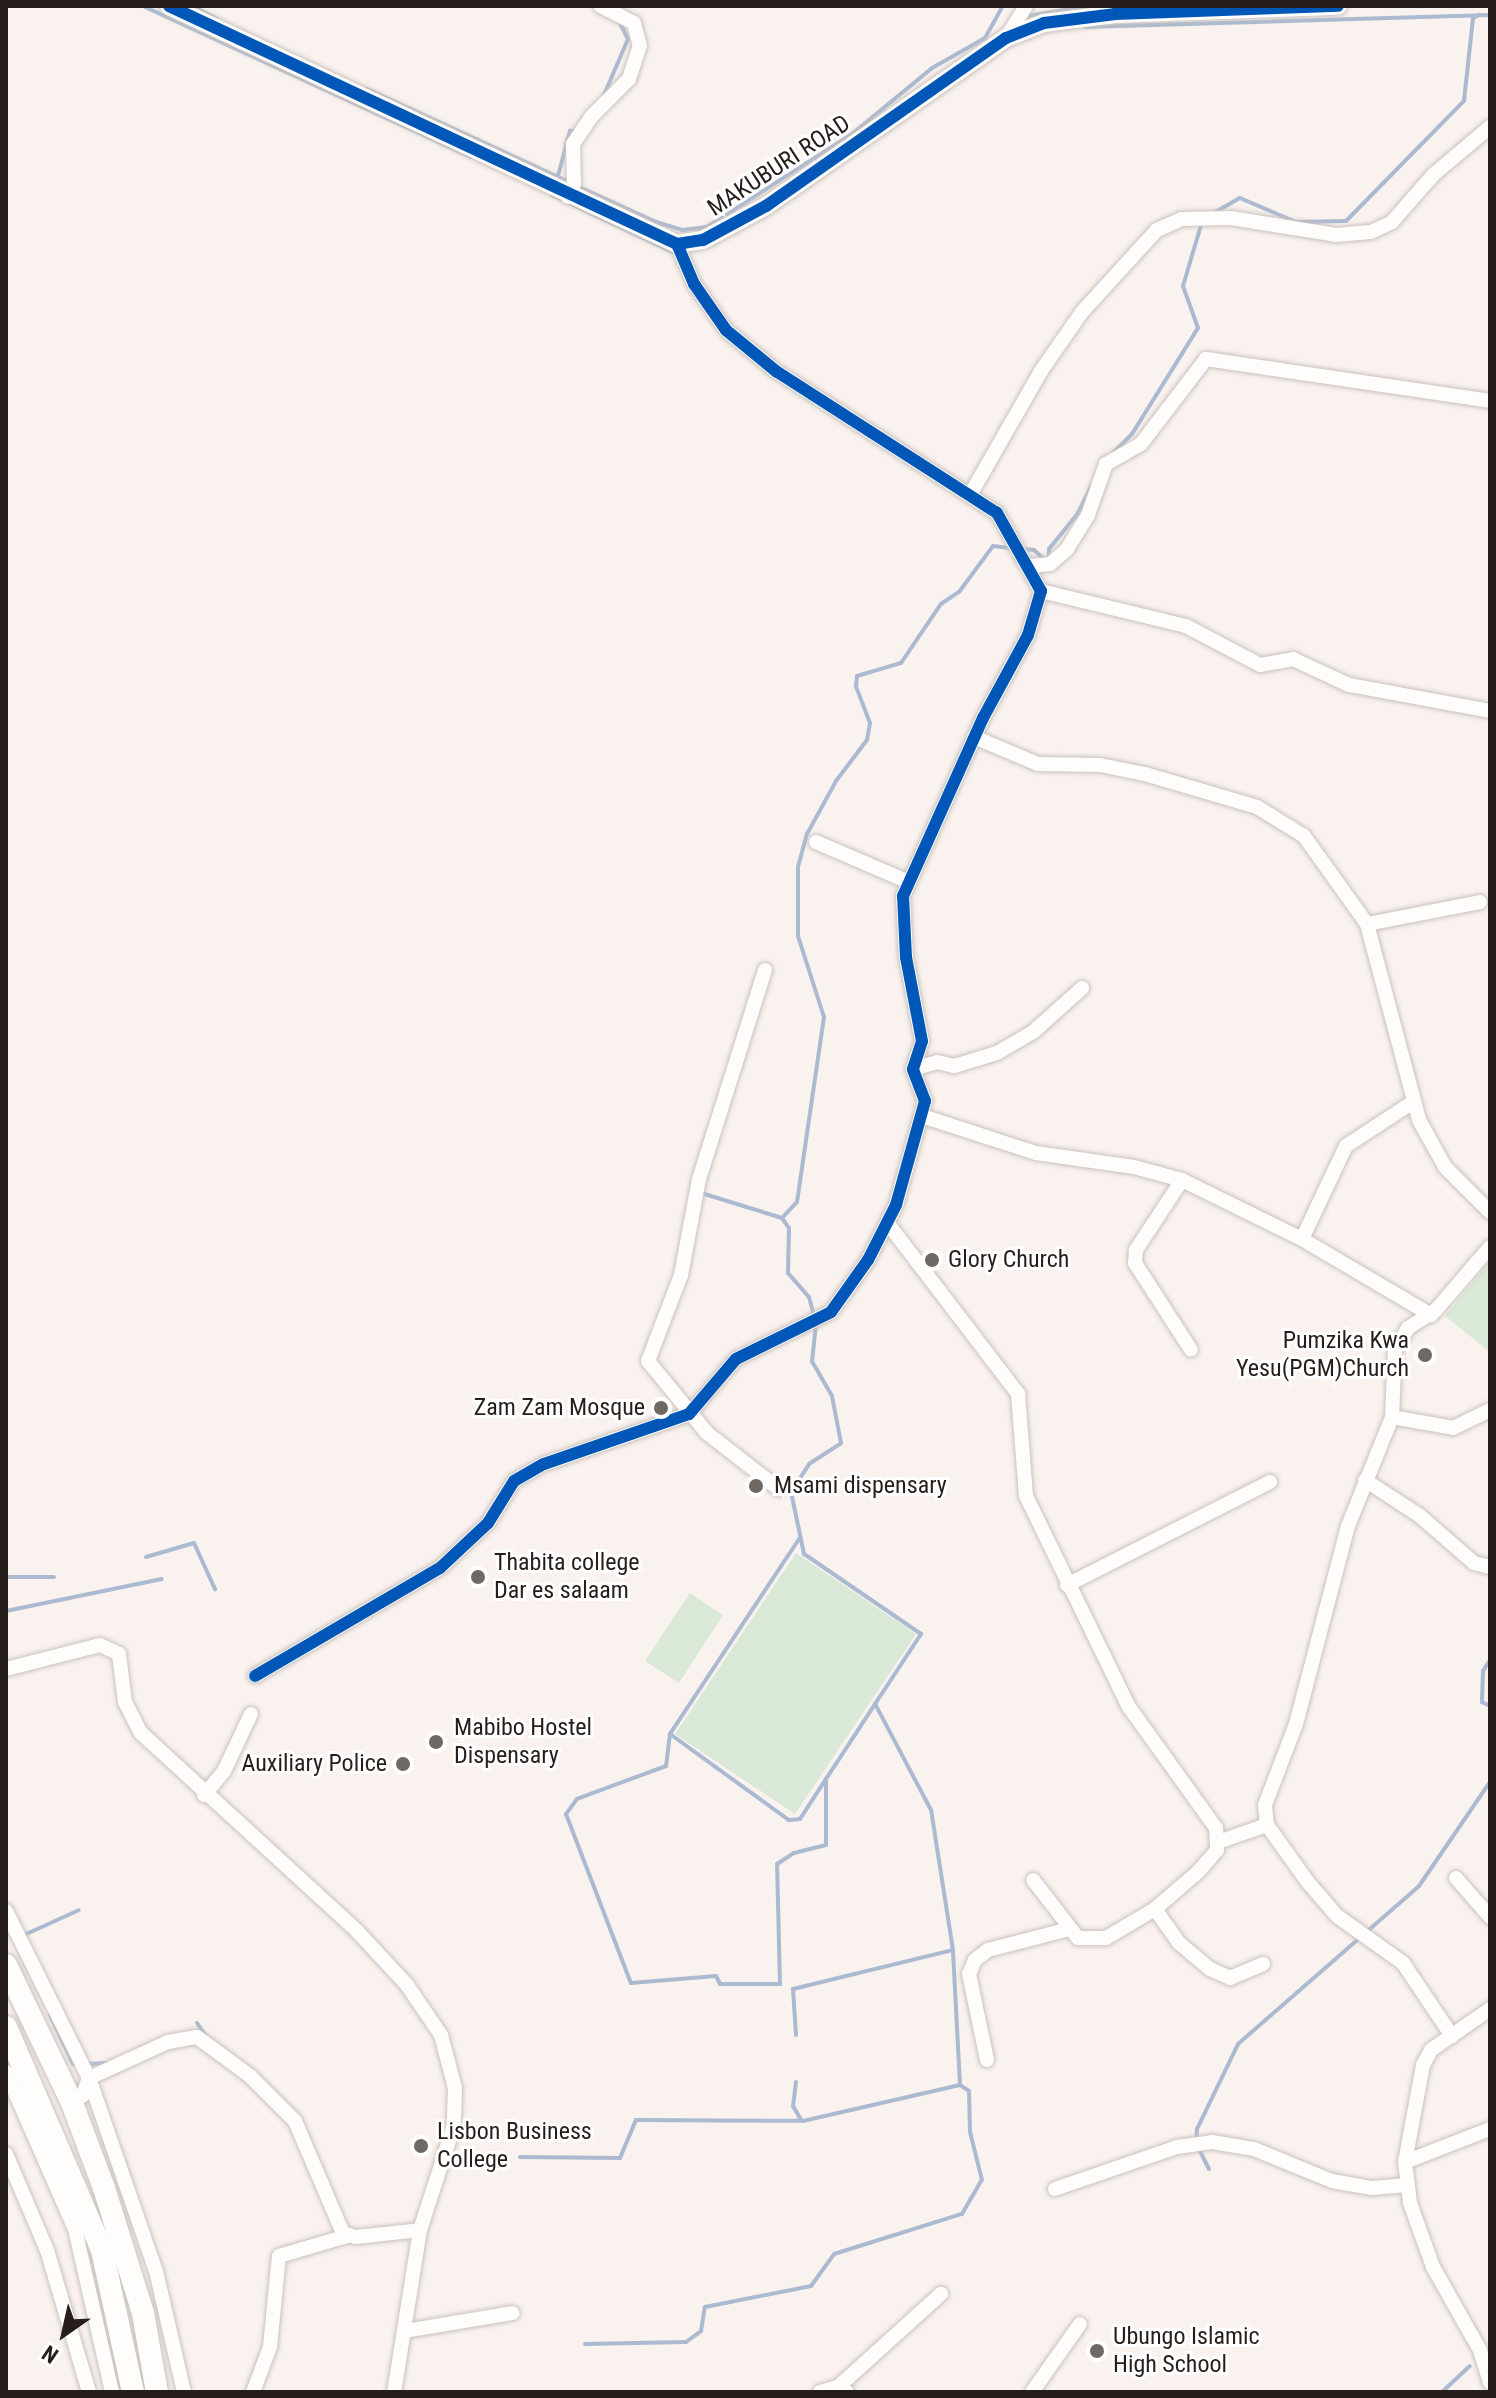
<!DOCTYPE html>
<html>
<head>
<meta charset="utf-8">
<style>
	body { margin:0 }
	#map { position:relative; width:1496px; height:2398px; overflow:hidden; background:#faf2ee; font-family:"Roboto Condensed",sans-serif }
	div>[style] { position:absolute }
	.green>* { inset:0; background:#dae8d8 }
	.stream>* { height:4px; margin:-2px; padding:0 2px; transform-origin:2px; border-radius:2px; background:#abbad1 }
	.roads { filter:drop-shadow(0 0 2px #c9c2be) drop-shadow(0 0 2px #c9c2be) }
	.minor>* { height:14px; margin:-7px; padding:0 7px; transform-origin:7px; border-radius:7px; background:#fefdfc }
	.tertiary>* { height:18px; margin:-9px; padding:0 9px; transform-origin:9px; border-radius:9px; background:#fefdfc }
	.primary>* { height:22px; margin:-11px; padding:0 11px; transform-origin:11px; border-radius:11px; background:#fefdfc }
	.cycleway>* { height:12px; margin:-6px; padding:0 6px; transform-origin:6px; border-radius:6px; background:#0057b8 }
	.dots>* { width:22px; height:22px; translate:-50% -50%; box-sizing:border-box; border:4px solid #fff; border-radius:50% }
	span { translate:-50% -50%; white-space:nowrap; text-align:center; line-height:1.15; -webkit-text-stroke:6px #fff; paint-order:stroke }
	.street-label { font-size:24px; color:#261e1a }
	.poi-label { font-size:24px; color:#261e1a }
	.left { translate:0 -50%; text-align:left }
	.right { translate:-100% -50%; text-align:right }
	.frame { position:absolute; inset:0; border:8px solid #261e1a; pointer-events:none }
	.north { position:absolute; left:24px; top:2294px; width:80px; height:80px; -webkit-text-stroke:6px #fff; paint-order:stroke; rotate:214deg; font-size:22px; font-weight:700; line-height:32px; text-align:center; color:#261e1a }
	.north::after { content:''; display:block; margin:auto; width:28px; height:36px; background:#261e1a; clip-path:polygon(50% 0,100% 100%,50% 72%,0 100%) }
</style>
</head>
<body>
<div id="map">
	<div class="green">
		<i style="clip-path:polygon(1490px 1261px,1490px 1352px,1445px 1316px)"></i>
		<i style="clip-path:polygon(796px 1553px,916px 1634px,795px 1814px,675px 1734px)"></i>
		<i style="clip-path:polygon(690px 1593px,723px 1615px,679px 1683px,645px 1661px)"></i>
	</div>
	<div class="stream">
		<i style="left:143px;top:6px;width:361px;rotate:24.7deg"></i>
		<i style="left:192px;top:6px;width:28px;rotate:27deg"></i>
		<i style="left:1027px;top:16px;width:64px;rotate:-9deg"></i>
		<i style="left:1085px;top:27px;width:405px;rotate:-1.7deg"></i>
		<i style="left:367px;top:89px;width:222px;rotate:24.7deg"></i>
		<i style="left:604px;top:95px;width:61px;rotate:-66.8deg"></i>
		<i style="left:628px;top:39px;width:22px;rotate:-117deg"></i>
		<i style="left:558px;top:176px;width:47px;rotate:-75.1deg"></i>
		<i style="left:570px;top:131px;width:7px"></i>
		<i style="left:577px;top:186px;width:87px;rotate:24.5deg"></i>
		<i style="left:656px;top:222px;width:28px;rotate:17deg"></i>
		<i style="left:683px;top:230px;width:24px;rotate:-7deg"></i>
		<i style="left:707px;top:227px;width:172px;rotate:-32.7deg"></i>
		<i style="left:852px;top:134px;width:104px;rotate:-39.5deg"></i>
		<i style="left:932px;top:68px;width:61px;rotate:-29.5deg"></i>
		<i style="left:985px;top:38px;width:37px;rotate:-61deg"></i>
		<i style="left:552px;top:195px;width:138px;rotate:25.3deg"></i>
		<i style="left:1212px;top:214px;width:32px;rotate:-30deg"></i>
		<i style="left:1240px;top:198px;width:61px;rotate:23.2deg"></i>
		<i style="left:1296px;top:222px;width:50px;rotate:-1.1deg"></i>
		<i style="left:1346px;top:221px;width:168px;rotate:-45.5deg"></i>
		<i style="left:1464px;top:101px;width:83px;rotate:-83.8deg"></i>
		<i style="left:1473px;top:18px;width:7px;rotate:-27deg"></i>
		<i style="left:1113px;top:453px;width:27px;rotate:-45deg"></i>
		<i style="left:1132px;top:434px;width:125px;rotate:-58.1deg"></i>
		<i style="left:1198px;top:328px;width:45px;rotate:-109.7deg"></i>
		<i style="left:1183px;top:286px;width:67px;rotate:-73.5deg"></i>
		<i style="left:1023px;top:549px;width:11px;rotate:5deg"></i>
		<i style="left:1034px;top:550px;width:16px;rotate:43deg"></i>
		<i style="left:1049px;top:560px;width:11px;rotate:-90deg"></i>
		<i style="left:1049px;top:549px;width:46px;rotate:-51.1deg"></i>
		<i style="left:1078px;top:513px;width:30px;rotate:-64deg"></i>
		<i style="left:698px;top:1192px;width:88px;rotate:17.2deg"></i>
		<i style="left:782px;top:1218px;width:22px;rotate:-47deg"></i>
		<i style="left:797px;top:1202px;width:187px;rotate:-81.7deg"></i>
		<i style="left:824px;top:1017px;width:85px;rotate:-107.8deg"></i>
		<i style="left:798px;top:936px;width:69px;rotate:-90deg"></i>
		<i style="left:798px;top:867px;width:34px;rotate:-75deg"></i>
		<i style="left:807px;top:834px;width:60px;rotate:-61.3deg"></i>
		<i style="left:836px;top:781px;width:51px;rotate:-52.9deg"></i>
		<i style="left:867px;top:740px;width:17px;rotate:-80deg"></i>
		<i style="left:870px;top:723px;width:40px;rotate:-111deg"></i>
		<i style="left:856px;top:686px;width:10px;rotate:-84deg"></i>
		<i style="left:857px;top:676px;width:46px;rotate:-16.5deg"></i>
		<i style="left:901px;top:663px;width:71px;rotate:-55.9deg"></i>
		<i style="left:941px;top:604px;width:22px;rotate:-34deg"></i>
		<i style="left:959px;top:592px;width:57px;rotate:-53.5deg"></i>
		<i style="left:993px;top:546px;width:17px;rotate:7deg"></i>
		<i style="left:782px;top:1218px;width:12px;rotate:55deg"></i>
		<i style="left:789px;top:1228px;width:45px;rotate:91.3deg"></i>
		<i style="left:788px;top:1273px;width:32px;rotate:49deg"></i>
		<i style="left:809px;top:1297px;width:20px;rotate:75deg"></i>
		<i style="left:799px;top:1539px;width:234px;rotate:123.5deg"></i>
		<i style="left:670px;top:1734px;width:32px;rotate:97deg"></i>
		<i style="left:666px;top:1766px;width:95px;rotate:159.7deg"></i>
		<i style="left:577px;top:1799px;width:19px;rotate:126deg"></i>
		<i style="left:566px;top:1814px;width:181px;rotate:69deg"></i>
		<i style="left:631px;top:1983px;width:85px;rotate:-4.7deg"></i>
		<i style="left:716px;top:1976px;width:9px;rotate:63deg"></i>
		<i style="left:720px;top:1984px;width:60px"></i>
		<i style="left:780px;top:1984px;width:120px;rotate:-91.4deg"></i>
		<i style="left:777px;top:1864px;width:20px;rotate:-33deg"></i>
		<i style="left:794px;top:1853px;width:33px;rotate:-14deg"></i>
		<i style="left:826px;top:1845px;width:66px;rotate:-90deg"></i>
		<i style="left:826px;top:1779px;width:90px;rotate:-56.8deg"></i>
		<i style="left:146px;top:1557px;width:50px;rotate:-16.3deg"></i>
		<i style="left:194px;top:1543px;width:51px;rotate:65.5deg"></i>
		<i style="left:6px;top:1577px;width:48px"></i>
		<i style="left:6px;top:1611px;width:159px;rotate:-11.6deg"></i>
		<i style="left:1490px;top:1660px;width:13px;rotate:122deg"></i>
		<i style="left:1483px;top:1671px;width:31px;rotate:92deg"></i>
		<i style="left:1482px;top:1702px;width:9px;rotate:27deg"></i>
		<i style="left:670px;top:1734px;width:147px;rotate:35.9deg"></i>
		<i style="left:789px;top:1820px;width:11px;rotate:-5deg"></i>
		<i style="left:800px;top:1819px;width:48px;rotate:-57deg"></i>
		<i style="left:24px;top:1935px;width:60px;rotate:-24.4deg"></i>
		<i style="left:50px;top:2015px;width:54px;rotate:64.9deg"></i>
		<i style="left:73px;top:2064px;width:5px"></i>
		<i style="left:197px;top:2023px;width:18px;rotate:56deg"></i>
		<i style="left:796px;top:2035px;width:46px;rotate:-93.7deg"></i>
		<i style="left:793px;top:1989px;width:165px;rotate:-13.7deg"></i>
		<i style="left:87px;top:2064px;width:19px;rotate:-3deg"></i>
		<i style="left:796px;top:2082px;width:24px;rotate:97deg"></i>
		<i style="left:793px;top:2106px;width:16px;rotate:60deg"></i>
		<i style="left:520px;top:2157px;width:100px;rotate:0.6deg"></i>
		<i style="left:620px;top:2158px;width:41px;rotate:-67.2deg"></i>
		<i style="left:636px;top:2120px;width:167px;rotate:0.3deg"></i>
		<i style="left:803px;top:2121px;width:161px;rotate:-12.9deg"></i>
		<i style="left:1209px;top:2169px;width:29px;rotate:-117deg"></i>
		<i style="left:1196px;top:2143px;width:14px;rotate:-86deg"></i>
		<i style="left:1197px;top:2129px;width:94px;rotate:-64.2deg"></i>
		<i style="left:1238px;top:2044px;width:240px;rotate:-41.1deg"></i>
		<i style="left:1419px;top:1886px;width:126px;rotate:-55.7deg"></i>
		<i style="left:585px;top:2344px;width:101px;rotate:-1.1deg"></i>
		<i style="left:686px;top:2342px;width:19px;rotate:-36deg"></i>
		<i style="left:701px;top:2331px;width:24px;rotate:-81deg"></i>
		<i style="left:705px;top:2307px;width:108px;rotate:-11.2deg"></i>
		<i style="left:811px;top:2286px;width:39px;rotate:-54deg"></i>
		<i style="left:834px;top:2254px;width:134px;rotate:-17.4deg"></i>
		<i style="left:962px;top:2214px;width:39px;rotate:-60deg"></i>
		<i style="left:982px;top:2180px;width:49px;rotate:-104deg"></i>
		<i style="left:970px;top:2132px;width:41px;rotate:-91.4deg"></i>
		<i style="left:969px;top:2091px;width:11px;rotate:-146deg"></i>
		<i style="left:960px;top:2085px;width:135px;rotate:-93deg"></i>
		<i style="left:953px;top:1950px;width:142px;rotate:-98.9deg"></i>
		<i style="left:931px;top:1810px;width:120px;rotate:-117.8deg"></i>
		<i style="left:875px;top:1704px;width:84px;rotate:-56.7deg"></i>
		<i style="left:921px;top:1634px;width:142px;rotate:-145.6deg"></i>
		<i style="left:804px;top:1554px;width:63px;rotate:-101.8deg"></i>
		<i style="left:791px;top:1492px;width:33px;rotate:-57deg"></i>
		<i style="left:809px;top:1464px;width:38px;rotate:-33deg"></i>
		<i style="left:841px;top:1443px;width:48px;rotate:-100.8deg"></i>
		<i style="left:832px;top:1396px;width:39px;rotate:-120deg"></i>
		<i style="left:812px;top:1362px;width:37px;rotate:-84deg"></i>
		<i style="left:1442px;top:2392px;width:38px;rotate:-43deg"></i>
	</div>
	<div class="roads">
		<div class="minor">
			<i style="left:1006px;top:38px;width:38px;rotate:-58deg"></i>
			<i style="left:568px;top:197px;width:14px;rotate:-65deg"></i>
			<i style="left:574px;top:184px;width:40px;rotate:-91.4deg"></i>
			<i style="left:573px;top:144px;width:32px;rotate:-56deg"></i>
			<i style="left:591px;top:117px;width:54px;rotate:-45deg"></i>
			<i style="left:629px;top:79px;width:35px;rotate:-72deg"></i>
			<i style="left:640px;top:46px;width:24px;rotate:-105deg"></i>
			<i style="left:634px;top:23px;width:38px;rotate:-153deg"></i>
			<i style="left:970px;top:495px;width:143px;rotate:-60.2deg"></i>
			<i style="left:1041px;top:371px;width:72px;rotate:-55.2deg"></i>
			<i style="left:1082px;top:312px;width:111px;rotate:-47.6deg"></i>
			<i style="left:1157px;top:230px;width:27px;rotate:-24deg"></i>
			<i style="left:1182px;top:219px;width:49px;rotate:-1.2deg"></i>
			<i style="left:1231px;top:218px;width:106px;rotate:9.2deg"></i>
			<i style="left:1336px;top:235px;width:35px;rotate:-5deg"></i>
			<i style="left:1371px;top:232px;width:23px;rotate:-25deg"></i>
			<i style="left:1392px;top:222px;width:62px;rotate:-48.9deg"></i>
			<i style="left:1433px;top:175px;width:75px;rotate:-40.1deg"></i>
			<i style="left:1031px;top:566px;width:19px;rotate:-6deg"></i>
			<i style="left:1050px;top:564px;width:23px;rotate:-41deg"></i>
			<i style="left:1067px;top:549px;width:40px;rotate:-58deg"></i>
			<i style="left:1088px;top:515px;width:54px;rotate:-70.6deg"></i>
			<i style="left:1106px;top:464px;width:40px;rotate:-29.7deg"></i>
			<i style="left:1141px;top:444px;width:107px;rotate:-52.6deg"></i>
			<i style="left:1206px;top:359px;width:287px;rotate:8.4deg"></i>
			<i style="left:1041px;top:591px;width:149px;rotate:13.6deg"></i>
			<i style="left:1186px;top:626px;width:84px;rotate:27.8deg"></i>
			<i style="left:1260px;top:665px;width:34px;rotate:-10deg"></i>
			<i style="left:1293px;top:659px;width:62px;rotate:24.9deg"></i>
			<i style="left:1349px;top:685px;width:143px;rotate:10.4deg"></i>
			<i style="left:974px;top:737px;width:69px;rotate:22.9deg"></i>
			<i style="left:1038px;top:764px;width:62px;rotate:0.9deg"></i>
			<i style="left:1100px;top:765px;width:46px;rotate:11.3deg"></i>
			<i style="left:1145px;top:774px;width:117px;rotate:16.4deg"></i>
			<i style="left:1257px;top:807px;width:55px;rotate:31.7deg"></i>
			<i style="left:1304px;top:836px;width:108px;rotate:54.4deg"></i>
			<i style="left:1367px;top:924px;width:203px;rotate:75.1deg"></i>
			<i style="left:1419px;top:1120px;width:54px;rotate:61deg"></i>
			<i style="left:1445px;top:1167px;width:64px;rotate:45deg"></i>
			<i style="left:816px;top:842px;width:101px;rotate:23.3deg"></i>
			<i style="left:1367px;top:924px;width:115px;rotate:-11deg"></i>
			<i style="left:765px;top:970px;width:219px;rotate:107.5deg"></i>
			<i style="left:699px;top:1179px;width:98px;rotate:100.6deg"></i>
			<i style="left:681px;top:1275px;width:92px;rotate:111deg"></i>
			<i style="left:648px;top:1361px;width:93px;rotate:50.7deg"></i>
			<i style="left:707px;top:1433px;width:91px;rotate:37.9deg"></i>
			<i style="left:913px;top:1069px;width:25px;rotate:-16deg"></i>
			<i style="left:937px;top:1062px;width:17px;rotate:13deg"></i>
			<i style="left:954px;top:1066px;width:45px;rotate:-16.8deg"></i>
			<i style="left:997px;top:1053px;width:42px;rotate:-30.3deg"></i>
			<i style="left:1033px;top:1032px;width:66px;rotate:-41.9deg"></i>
			<i style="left:922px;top:1116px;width:120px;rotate:18deg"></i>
			<i style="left:1036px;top:1153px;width:99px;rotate:8.1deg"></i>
			<i style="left:1134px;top:1167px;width:50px;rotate:15.2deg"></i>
			<i style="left:1182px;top:1180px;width:134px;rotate:26.2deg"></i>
			<i style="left:1302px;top:1239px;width:150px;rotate:30.5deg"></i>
			<i style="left:1182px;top:1180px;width:84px;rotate:123.3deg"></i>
			<i style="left:1136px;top:1250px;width:13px;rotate:94deg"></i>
			<i style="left:1135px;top:1263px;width:103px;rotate:57.2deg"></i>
			<i style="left:889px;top:1225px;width:213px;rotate:52.6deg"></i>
			<i style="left:1018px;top:1394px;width:102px;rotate:85.5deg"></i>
			<i style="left:1026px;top:1496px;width:235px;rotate:64deg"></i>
			<i style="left:1129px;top:1707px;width:149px;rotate:54.3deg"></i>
			<i style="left:1216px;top:1828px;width:22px;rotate:87deg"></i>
			<i style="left:1217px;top:1850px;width:28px;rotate:131deg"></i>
			<i style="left:1199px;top:1871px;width:58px;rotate:139.2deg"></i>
			<i style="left:1155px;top:1909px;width:57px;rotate:149.4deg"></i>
			<i style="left:1106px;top:1938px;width:28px;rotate:180deg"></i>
			<i style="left:1078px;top:1938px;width:73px;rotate:-127.8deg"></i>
			<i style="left:1302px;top:1239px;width:103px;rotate:-64.7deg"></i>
			<i style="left:1346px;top:1146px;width:80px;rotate:-33.3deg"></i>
			<i style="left:1392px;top:1417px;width:62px;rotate:10.2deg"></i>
			<i style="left:1453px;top:1428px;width:41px;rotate:-25.9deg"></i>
			<i style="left:1365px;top:1480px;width:66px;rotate:33.2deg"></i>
			<i style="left:1420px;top:1516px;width:72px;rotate:41deg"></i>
			<i style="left:1474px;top:1563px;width:16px;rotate:14deg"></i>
			<i style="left:1067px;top:1585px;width:228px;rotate:-26.9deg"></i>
			<i style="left:6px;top:1669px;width:97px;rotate:-14.3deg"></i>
			<i style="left:100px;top:1645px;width:21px;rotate:25deg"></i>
			<i style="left:119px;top:1654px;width:48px;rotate:82.9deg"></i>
			<i style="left:125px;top:1702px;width:35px;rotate:63deg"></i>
			<i style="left:141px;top:1733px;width:293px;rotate:42.5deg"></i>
			<i style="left:357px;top:1931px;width:74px;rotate:47.2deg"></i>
			<i style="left:407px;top:1985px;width:60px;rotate:55.8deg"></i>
			<i style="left:441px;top:2035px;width:55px;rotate:75.2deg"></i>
			<i style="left:455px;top:2088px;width:37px;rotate:92deg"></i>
			<i style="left:454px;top:2125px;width:110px;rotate:107.9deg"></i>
			<i style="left:420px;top:2230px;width:164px;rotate:99.1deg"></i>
			<i style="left:255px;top:1676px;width:214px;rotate:-30.3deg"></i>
			<i style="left:440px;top:1568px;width:66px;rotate:-43.2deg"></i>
			<i style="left:488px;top:1523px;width:49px;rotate:-58.2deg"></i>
			<i style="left:514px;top:1481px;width:34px;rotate:-30deg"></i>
			<i style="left:544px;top:1464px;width:153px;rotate:-19deg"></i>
			<i style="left:689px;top:1414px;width:72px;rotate:-49.5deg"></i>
			<i style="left:736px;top:1359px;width:106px;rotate:-26.3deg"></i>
			<i style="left:831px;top:1312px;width:64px;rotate:-54.6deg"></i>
			<i style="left:868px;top:1260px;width:62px;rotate:-63deg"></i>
			<i style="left:896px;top:1205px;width:108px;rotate:-74.4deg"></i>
			<i style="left:925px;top:1101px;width:34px;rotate:-111deg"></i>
			<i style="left:913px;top:1069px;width:29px;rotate:-72deg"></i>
			<i style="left:922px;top:1041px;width:86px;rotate:-100.8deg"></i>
			<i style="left:906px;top:957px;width:61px;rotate:-92.8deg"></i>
			<i style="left:903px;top:896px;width:195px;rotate:-65.8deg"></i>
			<i style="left:983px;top:718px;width:94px;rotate:-61.5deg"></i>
			<i style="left:1028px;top:635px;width:46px;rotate:-73.5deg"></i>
			<i style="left:1041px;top:591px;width:90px;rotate:-119.4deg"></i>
			<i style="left:997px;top:513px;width:261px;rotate:-147.3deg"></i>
			<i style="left:777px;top:372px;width:66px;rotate:-140.5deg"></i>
			<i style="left:726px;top:330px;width:56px;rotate:-124.8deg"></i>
			<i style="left:694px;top:284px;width:43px;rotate:-113deg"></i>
			<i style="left:204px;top:1795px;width:31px;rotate:-50deg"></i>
			<i style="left:224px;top:1771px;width:63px;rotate:-64.7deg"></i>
			<i style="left:1218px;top:1842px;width:52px;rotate:-19.1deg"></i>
			<i style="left:1456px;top:1878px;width:52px;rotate:48.9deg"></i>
			<i style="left:1155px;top:1909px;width:42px;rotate:54.8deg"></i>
			<i style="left:1179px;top:1943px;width:40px;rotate:40deg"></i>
			<i style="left:1210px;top:1969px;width:22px;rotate:24deg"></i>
			<i style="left:1230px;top:1978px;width:36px;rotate:-23deg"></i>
			<i style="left:6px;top:1911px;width:186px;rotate:63.6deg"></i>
			<i style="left:89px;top:2078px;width:204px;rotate:70.9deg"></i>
			<i style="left:156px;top:2271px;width:124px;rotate:77deg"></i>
			<i style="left:1490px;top:2009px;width:72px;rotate:145.2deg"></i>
			<i style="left:1431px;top:2050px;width:17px;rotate:118deg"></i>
			<i style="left:1423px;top:2065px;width:99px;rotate:100.5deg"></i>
			<i style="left:1405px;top:2162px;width:41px;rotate:83deg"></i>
			<i style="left:1410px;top:2203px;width:68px;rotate:70.2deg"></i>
			<i style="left:1433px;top:2267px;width:95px;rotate:60.5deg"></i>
			<i style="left:1480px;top:2350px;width:34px;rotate:73deg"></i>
			<i style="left:1452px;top:2036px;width:88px;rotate:-123.9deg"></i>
			<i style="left:1403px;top:1963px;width:81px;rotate:-144.5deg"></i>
			<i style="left:1337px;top:1916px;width:46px;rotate:-130.6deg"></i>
			<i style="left:1307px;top:1881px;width:69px;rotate:-125.5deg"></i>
			<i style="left:1267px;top:1825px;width:20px;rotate:-96deg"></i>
			<i style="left:1265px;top:1805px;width:87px;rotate:-69.1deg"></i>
			<i style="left:1296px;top:1724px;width:205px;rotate:-75.3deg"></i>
			<i style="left:1348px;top:1526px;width:118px;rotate:-68deg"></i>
			<i style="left:1392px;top:1417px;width:68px;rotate:-87.5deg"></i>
			<i style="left:1395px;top:1349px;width:25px;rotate:-58deg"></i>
			<i style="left:1408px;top:1328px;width:33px;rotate:-33deg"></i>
			<i style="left:1436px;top:1310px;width:83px;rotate:-49.4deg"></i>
			<i style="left:987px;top:2060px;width:88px;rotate:-101.8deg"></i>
			<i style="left:969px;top:1974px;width:15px;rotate:-67deg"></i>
			<i style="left:975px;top:1960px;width:16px;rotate:-38deg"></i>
			<i style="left:988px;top:1950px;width:84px;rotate:-14.5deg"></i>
			<i style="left:6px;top:2072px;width:171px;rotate:66.3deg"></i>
			<i style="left:75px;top:2229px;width:167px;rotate:77.2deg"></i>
			<i style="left:72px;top:2103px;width:14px;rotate:-36deg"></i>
			<i style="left:83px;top:2095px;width:18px;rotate:-71deg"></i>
			<i style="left:89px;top:2078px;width:87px;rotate:-24.5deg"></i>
			<i style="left:168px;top:2042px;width:29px;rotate:-10deg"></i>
			<i style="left:197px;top:2037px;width:66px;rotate:36.3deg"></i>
			<i style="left:250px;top:2076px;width:64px;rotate:45deg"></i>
			<i style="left:295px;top:2121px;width:122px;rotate:66.8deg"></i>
			<i style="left:343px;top:2233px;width:14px;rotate:17deg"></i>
			<i style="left:356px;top:2237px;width:64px;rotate:-6.2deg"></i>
			<i style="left:6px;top:2154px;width:104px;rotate:66.9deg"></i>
			<i style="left:47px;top:2250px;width:148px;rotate:73.5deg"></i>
			<i style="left:1405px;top:2162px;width:91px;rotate:-21.2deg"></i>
			<i style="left:1055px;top:2189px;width:129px;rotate:-19deg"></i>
			<i style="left:1177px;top:2147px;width:35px;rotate:-8deg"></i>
			<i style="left:1212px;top:2142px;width:43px;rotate:9.5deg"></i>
			<i style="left:1254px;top:2149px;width:84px;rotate:22.3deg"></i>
			<i style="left:1332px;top:2181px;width:41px;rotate:9.9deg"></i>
			<i style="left:1372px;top:2188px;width:34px;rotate:-5deg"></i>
			<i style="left:405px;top:2331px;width:109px;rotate:-9.5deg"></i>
			<i style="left:838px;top:2387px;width:139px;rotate:-42.1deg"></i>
			<i style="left:253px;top:2392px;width:48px;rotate:-69.3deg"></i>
			<i style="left:270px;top:2347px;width:91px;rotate:-84.4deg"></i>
			<i style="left:279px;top:2256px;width:71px;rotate:-16.4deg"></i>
			<i style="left:820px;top:2392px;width:19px;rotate:-16deg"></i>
			<i style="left:838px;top:2387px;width:10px;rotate:29deg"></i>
			<i style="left:1032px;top:2392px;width:83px;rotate:-54.8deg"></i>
		</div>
		<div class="tertiary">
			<i style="left:169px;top:6px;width:561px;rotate:25.1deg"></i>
			<i style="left:677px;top:244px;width:26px;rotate:-9deg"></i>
			<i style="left:703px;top:240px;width:72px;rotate:-28.4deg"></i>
			<i style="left:766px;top:206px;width:293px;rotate:-35deg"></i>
			<i style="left:1006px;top:38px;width:41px;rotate:-21.5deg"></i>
			<i style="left:1044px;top:23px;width:72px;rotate:-7.2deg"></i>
			<i style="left:1115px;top:14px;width:223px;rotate:-2.1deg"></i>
		</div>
		<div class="primary">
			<i style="left:6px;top:1965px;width:153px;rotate:64.4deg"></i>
			<i style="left:72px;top:2103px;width:91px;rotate:69.4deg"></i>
			<i style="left:104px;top:2188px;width:131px;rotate:72.7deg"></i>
			<i style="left:143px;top:2313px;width:80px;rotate:80deg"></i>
			<i style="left:6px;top:2027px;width:243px;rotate:66.7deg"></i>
			<i style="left:102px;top:2250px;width:145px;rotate:77.7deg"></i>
		</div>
	</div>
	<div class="cycleway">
		<i style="left:169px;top:6px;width:561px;rotate:25.1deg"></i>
		<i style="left:677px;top:244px;width:26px;rotate:-9deg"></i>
		<i style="left:703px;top:240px;width:72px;rotate:-28.4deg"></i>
		<i style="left:766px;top:206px;width:293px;rotate:-35deg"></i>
		<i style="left:1006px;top:38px;width:41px;rotate:-21.5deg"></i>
		<i style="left:1044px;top:23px;width:72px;rotate:-7.2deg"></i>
		<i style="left:1115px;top:14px;width:223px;rotate:-2.1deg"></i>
		<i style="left:255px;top:1676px;width:214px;rotate:-30.3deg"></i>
		<i style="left:440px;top:1568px;width:66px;rotate:-43.2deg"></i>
		<i style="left:488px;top:1523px;width:49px;rotate:-58.2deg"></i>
		<i style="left:514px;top:1481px;width:34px;rotate:-30deg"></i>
		<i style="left:544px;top:1464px;width:153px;rotate:-19deg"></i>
		<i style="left:689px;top:1414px;width:72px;rotate:-49.5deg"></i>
		<i style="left:736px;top:1359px;width:106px;rotate:-26.3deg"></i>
		<i style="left:831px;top:1312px;width:64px;rotate:-54.6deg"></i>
		<i style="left:868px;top:1260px;width:62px;rotate:-63deg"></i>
		<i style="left:896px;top:1205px;width:108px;rotate:-74.4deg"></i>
		<i style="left:925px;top:1101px;width:34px;rotate:-111deg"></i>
		<i style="left:913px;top:1069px;width:29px;rotate:-72deg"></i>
		<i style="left:922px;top:1041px;width:86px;rotate:-100.8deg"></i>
		<i style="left:906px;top:957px;width:61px;rotate:-92.8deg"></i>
		<i style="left:903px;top:896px;width:195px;rotate:-65.8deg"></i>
		<i style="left:983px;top:718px;width:94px;rotate:-61.5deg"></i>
		<i style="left:1028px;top:635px;width:46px;rotate:-73.5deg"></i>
		<i style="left:1041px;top:591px;width:90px;rotate:-119.4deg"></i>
		<i style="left:997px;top:513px;width:261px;rotate:-147.3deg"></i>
		<i style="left:777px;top:372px;width:66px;rotate:-140.5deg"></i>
		<i style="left:726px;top:330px;width:56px;rotate:-124.8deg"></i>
		<i style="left:694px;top:284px;width:43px;rotate:-113deg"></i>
	</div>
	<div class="dots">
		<i style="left:932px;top:1260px;background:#706864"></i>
		<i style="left:1425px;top:1355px;background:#706864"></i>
		<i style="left:661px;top:1408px;background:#706864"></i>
		<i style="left:756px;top:1486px;background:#706864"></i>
		<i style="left:478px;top:1577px;background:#706864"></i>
		<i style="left:436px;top:1742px;background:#706864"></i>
		<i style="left:403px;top:1764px;background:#706864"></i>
		<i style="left:421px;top:2146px;background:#706864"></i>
		<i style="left:1097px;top:2351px;background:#706864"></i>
	</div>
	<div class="street-label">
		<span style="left:779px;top:166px;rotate:-33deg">MAKUBURI ROAD</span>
	</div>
	<div class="poi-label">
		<span class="left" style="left:948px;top:1260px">Glory Church</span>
		<span class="right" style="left:1409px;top:1355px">Pumzika Kwa<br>Yesu(PGM)Church</span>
		<span class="right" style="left:645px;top:1408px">Zam Zam Mosque</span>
		<span class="left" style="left:774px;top:1486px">Msami dispensary</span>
		<span class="left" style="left:494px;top:1577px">Thabita college<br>Dar es salaam</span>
		<span class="left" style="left:454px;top:1742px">Mabibo Hostel<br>Dispensary</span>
		<span class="right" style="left:387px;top:1764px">Auxiliary Police</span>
		<span class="left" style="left:437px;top:2146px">Lisbon Business<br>College</span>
		<span class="left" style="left:1113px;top:2351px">Ubungo Islamic<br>High School</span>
	</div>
	<div class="frame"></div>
	<div class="north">N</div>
</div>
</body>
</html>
